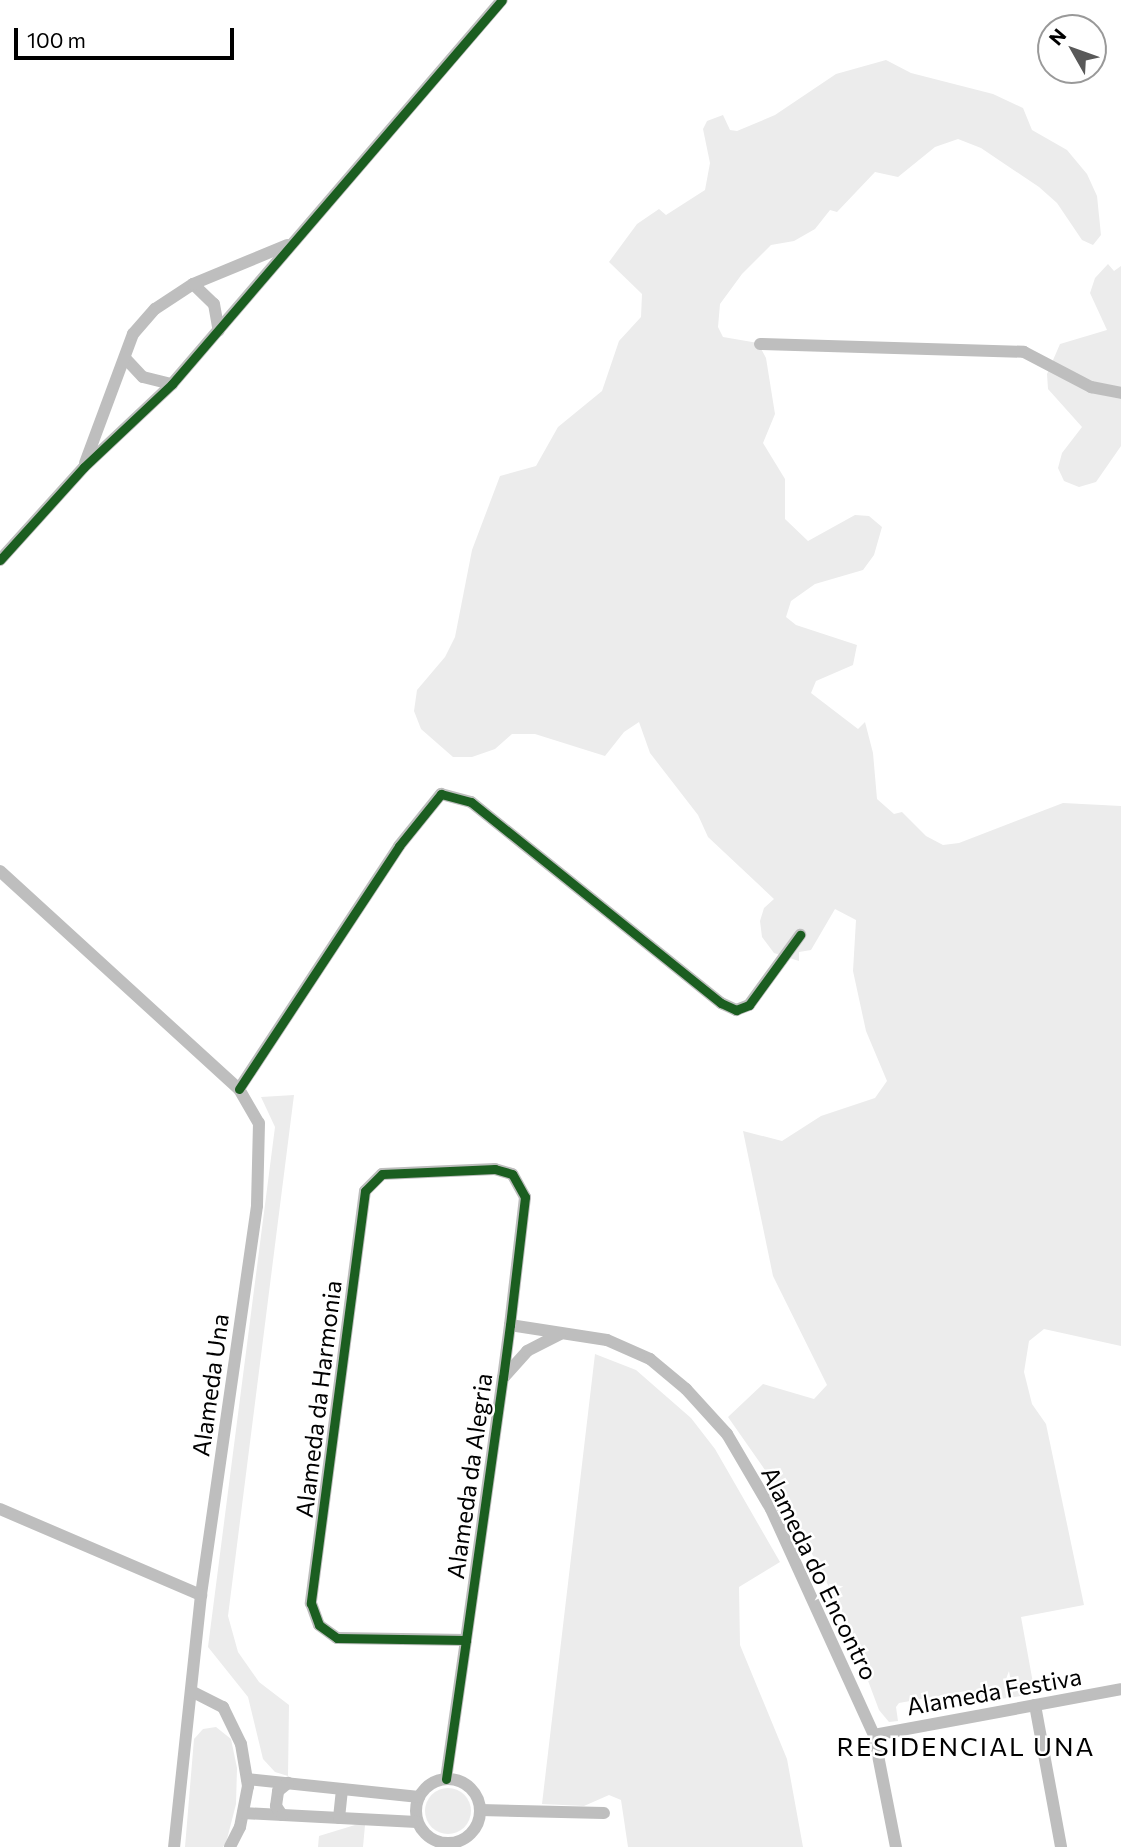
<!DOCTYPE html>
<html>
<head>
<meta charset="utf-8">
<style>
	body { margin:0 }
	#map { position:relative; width:1121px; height:1847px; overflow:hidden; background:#fff; font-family:Commissioner,sans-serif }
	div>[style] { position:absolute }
	.green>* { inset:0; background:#ececec }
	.round { border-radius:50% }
	.minor>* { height:12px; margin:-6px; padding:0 6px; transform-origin:6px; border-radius:6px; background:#bebebe }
	.minor>.ring { margin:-6px; padding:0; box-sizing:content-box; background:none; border:12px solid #bebebe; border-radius:50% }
	.cycleway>* { height:9px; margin:-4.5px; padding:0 4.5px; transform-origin:4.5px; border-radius:4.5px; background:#1b5e20 }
	span { translate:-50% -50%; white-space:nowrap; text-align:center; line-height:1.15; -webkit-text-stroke:5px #fff; paint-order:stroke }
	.street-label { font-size:24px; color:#000 }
	.neighbourhood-label { font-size:26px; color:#000; letter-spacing:2px }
	.north { position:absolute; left:1037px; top:14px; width:70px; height:70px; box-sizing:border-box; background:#fff; border:2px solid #999; border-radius:50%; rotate:310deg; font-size:19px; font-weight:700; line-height:28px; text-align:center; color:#000 }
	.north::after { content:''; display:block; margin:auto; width:24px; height:32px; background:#595959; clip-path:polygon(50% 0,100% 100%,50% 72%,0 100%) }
	.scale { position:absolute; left:14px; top:28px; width:220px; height:32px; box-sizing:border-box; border:4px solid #000; border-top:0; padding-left:9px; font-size:21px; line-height:24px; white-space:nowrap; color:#000; -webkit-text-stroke:5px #fff; paint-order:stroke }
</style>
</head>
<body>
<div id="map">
	<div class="green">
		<i style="clip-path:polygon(886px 60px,911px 73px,993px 94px,1023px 108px,1032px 130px,1067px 150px,1087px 174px,1097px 196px,1101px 235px,1093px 245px,1082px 240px,1057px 203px,1039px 187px,981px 148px,958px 139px,935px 147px,898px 177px,875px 172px,837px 212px,830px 210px,815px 229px,794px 241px,771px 245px,742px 274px,720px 304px,718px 327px,723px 337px,758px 343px,766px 358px,775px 414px,763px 443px,785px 479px,785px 519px,808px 541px,855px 515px,869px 516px,882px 527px,874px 555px,863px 570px,815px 584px,791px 601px,786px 617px,796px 625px,857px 645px,853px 665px,816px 681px,811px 693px,858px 729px,865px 722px,873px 753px,877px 799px,894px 814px,902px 812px,926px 836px,943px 845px,959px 843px,1063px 803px,1121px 806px,1121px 1346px,1044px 1329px,1029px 1341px,1024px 1372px,1032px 1404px,1046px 1424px,1084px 1605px,1021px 1617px,1035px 1694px,978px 1702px,972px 1690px,899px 1703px,896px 1707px,898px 1721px,889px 1722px,879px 1710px,843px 1614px,779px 1490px,728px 1417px,763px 1384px,814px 1399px,827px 1385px,773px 1276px,743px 1131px,782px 1141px,821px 1116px,875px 1098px,887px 1081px,866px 1031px,853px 971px,856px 920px,835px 909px,811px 950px,799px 952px,799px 961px,774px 953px,762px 937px,760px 921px,764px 908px,774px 899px,708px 837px,698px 815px,650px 753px,639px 722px,624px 732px,605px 756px,535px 734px,512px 734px,495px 749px,472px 757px,453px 757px,421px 729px,414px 711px,417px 690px,445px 657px,455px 637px,472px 550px,500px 476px,536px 466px,558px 427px,602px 391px,619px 341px,641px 317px,642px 294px,609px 262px,637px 224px,659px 209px,666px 215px,705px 190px,710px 163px,703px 129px,707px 121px,723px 115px,730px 130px,737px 131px,775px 115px,836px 74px)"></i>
		<i style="clip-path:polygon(1108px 264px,1114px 271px,1121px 266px,1121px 446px,1096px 482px,1079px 487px,1064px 481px,1058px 468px,1062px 453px,1082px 427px,1048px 389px,1047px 374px,1060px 344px,1107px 330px,1090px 293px,1095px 278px)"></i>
		<i style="clip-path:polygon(294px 1095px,228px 1616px,238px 1652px,259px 1682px,289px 1705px,288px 1776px,275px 1772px,263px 1759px,248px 1697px,208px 1647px,275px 1127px,261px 1097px)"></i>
		<i style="clip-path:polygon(595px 1354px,636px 1370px,691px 1418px,715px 1449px,780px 1562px,739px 1587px,740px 1645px,787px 1759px,803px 1847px,628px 1847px,621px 1800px,609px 1795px,584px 1806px,542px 1804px)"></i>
		<i style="clip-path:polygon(216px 1727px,231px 1739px,237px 1768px,236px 1804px,226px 1843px,223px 1847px,185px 1847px,194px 1739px,203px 1729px)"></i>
		<i class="round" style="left:425px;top:1788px;width:46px;height:46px"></i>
		<i style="clip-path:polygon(355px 1825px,365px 1825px,363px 1847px,318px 1847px,319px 1836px)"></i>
	</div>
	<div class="minor">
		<i style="left:193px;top:284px;width:29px;rotate:44deg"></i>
		<i style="left:214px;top:304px;width:27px;rotate:80deg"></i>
		<i style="left:760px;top:344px;width:264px;rotate:1.7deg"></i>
		<i style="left:1024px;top:352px;width:76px;rotate:27.6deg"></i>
		<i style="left:1091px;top:387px;width:31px;rotate:11deg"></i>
		<i style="left:125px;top:358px;width:26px;rotate:47deg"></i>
		<i style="left:143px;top:377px;width:30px;rotate:14deg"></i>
		<i style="left:85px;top:463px;width:138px;rotate:-69.6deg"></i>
		<i style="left:133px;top:334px;width:33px;rotate:-49deg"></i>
		<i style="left:155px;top:309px;width:45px;rotate:-33.3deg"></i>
		<i style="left:193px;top:284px;width:102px;rotate:-22.5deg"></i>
		<i style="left:0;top:560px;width:125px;rotate:-47.9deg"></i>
		<i style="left:84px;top:467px;width:121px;rotate:-43.3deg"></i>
		<i style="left:172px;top:384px;width:506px;rotate:-49.33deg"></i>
		<i style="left:0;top:871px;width:323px;rotate:42.4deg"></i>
		<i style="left:239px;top:1089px;width:39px;rotate:60deg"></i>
		<i style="left:259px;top:1123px;width:83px;rotate:91.4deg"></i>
		<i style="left:257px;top:1206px;width:393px;rotate:98.2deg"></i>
		<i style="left:201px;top:1595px;width:253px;rotate:96.1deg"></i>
		<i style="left:239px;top:1089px;width:291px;rotate:-56.6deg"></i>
		<i style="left:399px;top:846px;width:67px;rotate:-51.1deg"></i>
		<i style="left:441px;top:794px;width:31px;rotate:15deg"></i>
		<i style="left:471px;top:802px;width:321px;rotate:38.8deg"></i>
		<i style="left:721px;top:1003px;width:17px;rotate:25deg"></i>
		<i style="left:736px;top:1010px;width:14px;rotate:-21deg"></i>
		<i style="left:749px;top:1005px;width:87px;rotate:-53.9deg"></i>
		<i style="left:510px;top:1325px;width:98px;rotate:8.8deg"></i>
		<i style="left:607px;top:1340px;width:47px;rotate:23.8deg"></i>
		<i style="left:650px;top:1359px;width:47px;rotate:39.8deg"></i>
		<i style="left:686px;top:1389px;width:61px;rotate:47.7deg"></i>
		<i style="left:727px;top:1434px;width:87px;rotate:59.6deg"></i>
		<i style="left:771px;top:1509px;width:248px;rotate:65.5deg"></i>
		<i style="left:874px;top:1735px;width:114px;rotate:78.9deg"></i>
		<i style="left:503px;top:1378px;width:36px;rotate:-48deg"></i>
		<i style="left:527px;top:1351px;width:37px;rotate:-27deg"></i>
		<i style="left:0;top:1509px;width:219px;rotate:23.2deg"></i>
		<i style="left:193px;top:1692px;width:34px;rotate:27deg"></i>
		<i style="left:223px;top:1707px;width:41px;rotate:64.1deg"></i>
		<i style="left:241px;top:1744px;width:43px;rotate:80.5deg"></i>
		<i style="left:248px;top:1786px;width:42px;rotate:101deg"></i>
		<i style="left:240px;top:1827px;width:22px;rotate:117deg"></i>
		<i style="left:1035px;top:1705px;width:144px;rotate:79.6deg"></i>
		<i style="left:874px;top:1735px;width:251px;rotate:-10.5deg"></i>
		<i class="ring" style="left:416px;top:1779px;width:52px;height:52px"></i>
		<i style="left:247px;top:1779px;width:173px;rotate:6deg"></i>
		<i style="left:446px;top:1779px;width:140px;rotate:-81.8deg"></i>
		<i style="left:466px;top:1640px;width:265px;rotate:-82deg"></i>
		<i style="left:503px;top:1378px;width:53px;rotate:-82.5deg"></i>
		<i style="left:510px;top:1325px;width:129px;rotate:-83.3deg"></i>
		<i style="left:525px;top:1197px;width:26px;rotate:-119deg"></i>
		<i style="left:512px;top:1174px;width:18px;rotate:-164deg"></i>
		<i style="left:495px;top:1169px;width:113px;rotate:177.5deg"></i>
		<i style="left:382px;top:1174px;width:24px;rotate:135deg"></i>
		<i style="left:365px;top:1191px;width:416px;rotate:97.5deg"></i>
		<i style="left:311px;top:1603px;width:23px;rotate:70deg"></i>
		<i style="left:319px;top:1625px;width:22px;rotate:36deg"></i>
		<i style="left:337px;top:1638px;width:129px;rotate:0.9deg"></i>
		<i style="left:480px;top:1810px;width:124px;rotate:1.4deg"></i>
		<i style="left:243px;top:1813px;width:174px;rotate:3deg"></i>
		<i style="left:282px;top:1815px;width:11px;rotate:-124deg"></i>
		<i style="left:276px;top:1806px;width:15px;rotate:-82deg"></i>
		<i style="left:278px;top:1791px;width:13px;rotate:-39deg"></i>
		<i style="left:339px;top:1818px;width:29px;rotate:-84deg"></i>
	</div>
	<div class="cycleway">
		<i style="left:0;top:560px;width:125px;rotate:-47.9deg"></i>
		<i style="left:84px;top:467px;width:121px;rotate:-43.3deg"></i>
		<i style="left:172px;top:384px;width:506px;rotate:-49.33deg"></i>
		<i style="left:239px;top:1089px;width:291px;rotate:-56.6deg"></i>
		<i style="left:399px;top:846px;width:67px;rotate:-51.1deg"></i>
		<i style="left:441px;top:794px;width:31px;rotate:15deg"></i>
		<i style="left:471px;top:802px;width:321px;rotate:38.8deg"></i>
		<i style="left:721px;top:1003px;width:17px;rotate:25deg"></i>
		<i style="left:736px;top:1010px;width:14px;rotate:-21deg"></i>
		<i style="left:749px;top:1005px;width:87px;rotate:-53.9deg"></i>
		<i style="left:446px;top:1779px;width:140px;rotate:-81.8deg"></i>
		<i style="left:466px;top:1640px;width:265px;rotate:-82deg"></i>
		<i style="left:503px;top:1378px;width:53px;rotate:-82.5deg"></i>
		<i style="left:510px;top:1325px;width:129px;rotate:-83.3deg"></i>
		<i style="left:525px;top:1197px;width:26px;rotate:-119deg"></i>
		<i style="left:512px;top:1174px;width:18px;rotate:-164deg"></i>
		<i style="left:495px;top:1169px;width:113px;rotate:177.5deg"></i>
		<i style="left:382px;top:1174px;width:24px;rotate:135deg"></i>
		<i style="left:365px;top:1191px;width:416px;rotate:97.5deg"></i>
		<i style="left:311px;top:1603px;width:23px;rotate:70deg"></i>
		<i style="left:319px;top:1625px;width:22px;rotate:36deg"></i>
		<i style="left:337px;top:1638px;width:129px;rotate:0.9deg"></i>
	</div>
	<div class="street-label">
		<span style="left:210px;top:1385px;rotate:-82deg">Alameda Una</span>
		<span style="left:318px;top:1399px;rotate:-83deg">Alameda da Harmonia</span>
		<span style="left:469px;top:1476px;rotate:-82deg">Alameda da Alegria</span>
		<span style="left:820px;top:1573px;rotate:64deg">Alameda do Encontro</span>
		<span style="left:994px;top:1691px;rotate:-10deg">Alameda Festiva</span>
	</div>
	<div class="neighbourhood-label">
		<span style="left:966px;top:1746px">RESIDENCIAL UNA</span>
	</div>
	<div class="north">N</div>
	<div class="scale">100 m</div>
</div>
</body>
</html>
